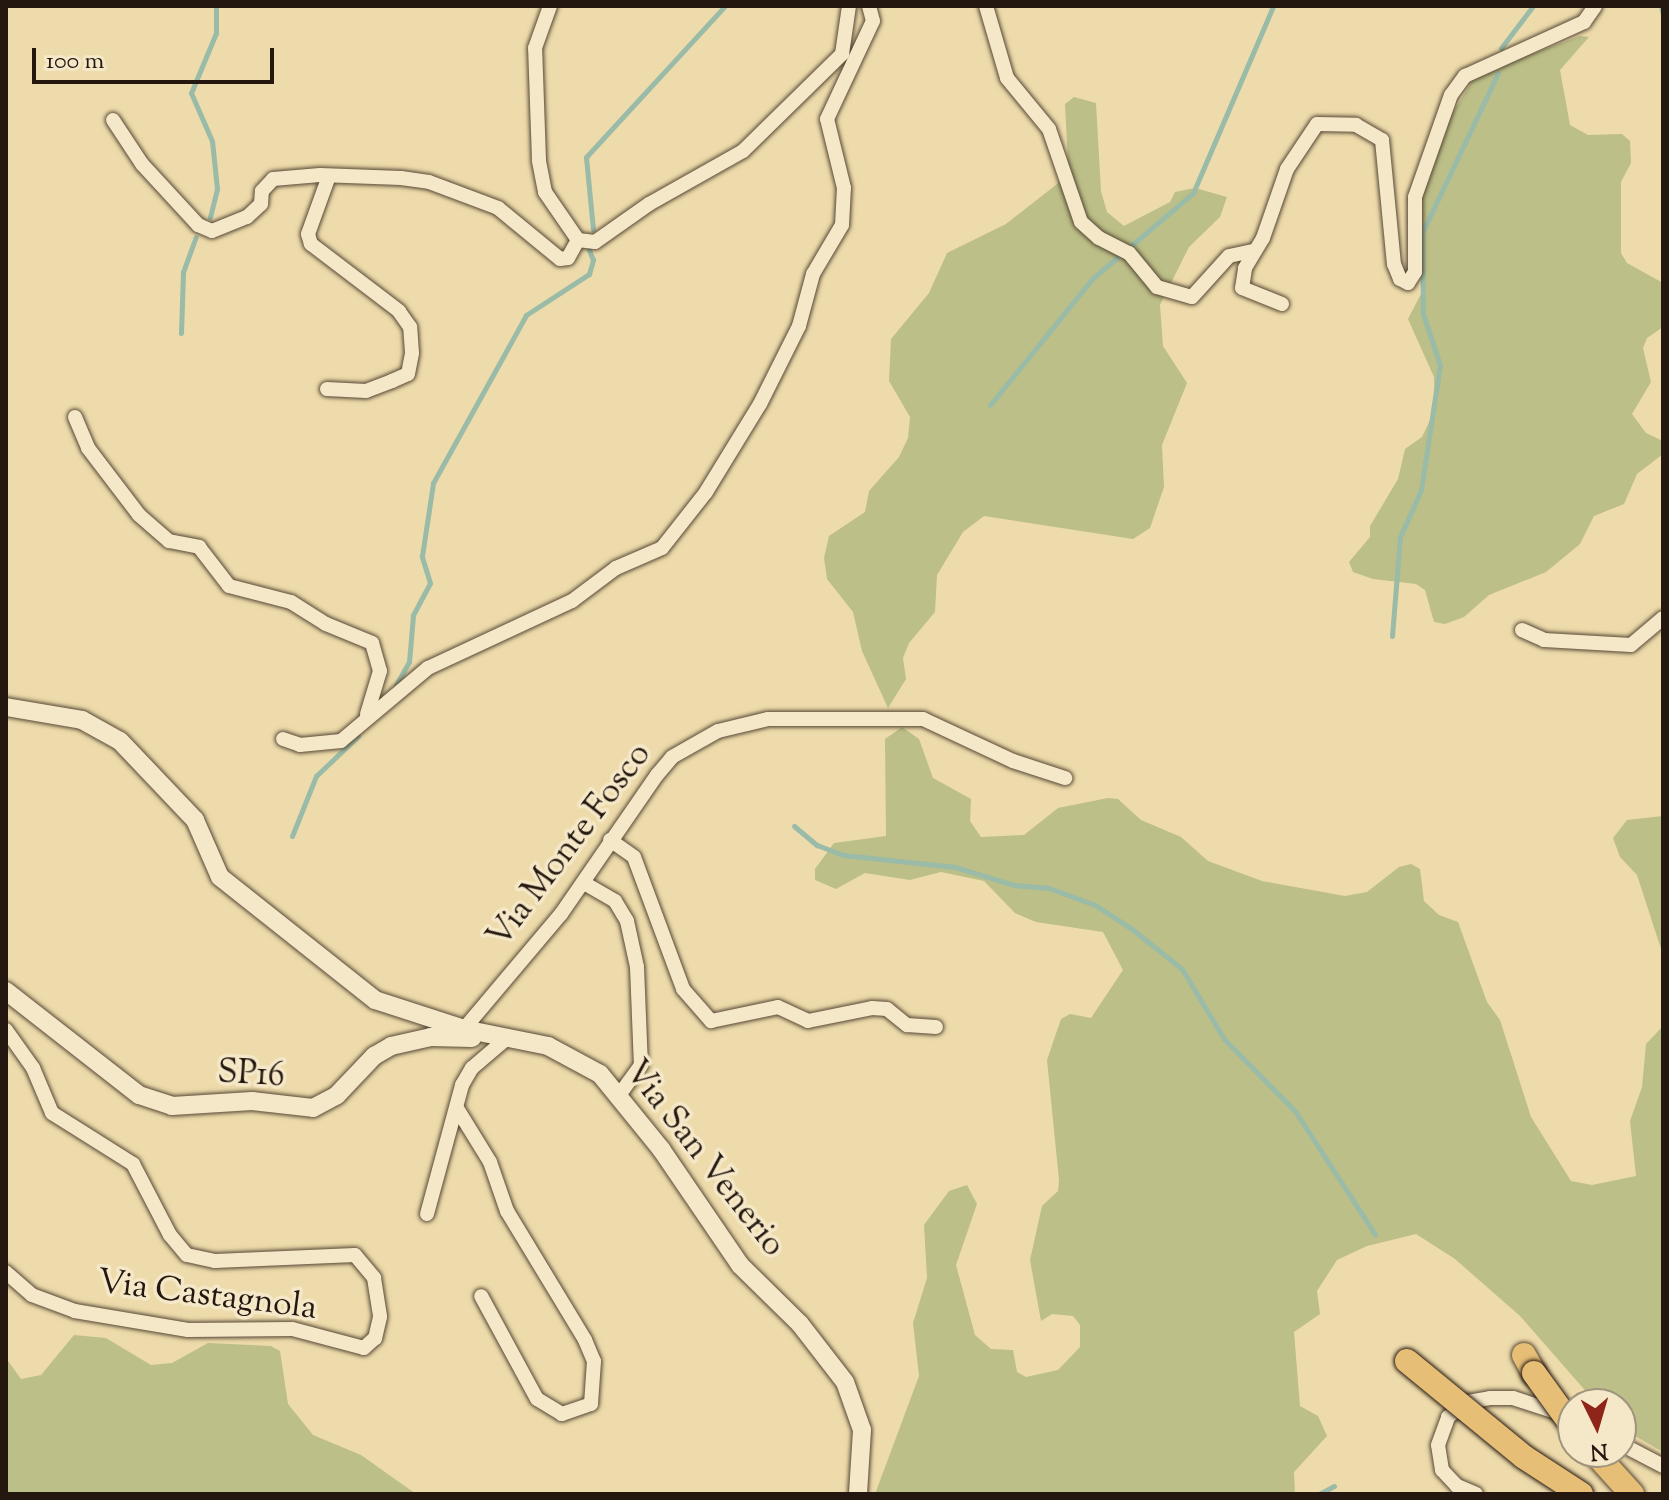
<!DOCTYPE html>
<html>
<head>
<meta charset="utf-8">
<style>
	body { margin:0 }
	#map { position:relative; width:1669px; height:1500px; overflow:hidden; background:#eedbab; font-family:"Sorts Mill Goudy",serif }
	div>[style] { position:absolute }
	.green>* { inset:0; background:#bcbf87 }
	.stream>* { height:5px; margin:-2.5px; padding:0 2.5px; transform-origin:2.5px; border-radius:2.5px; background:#99bba7 }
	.roads { filter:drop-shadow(0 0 2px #564836) drop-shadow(0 0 2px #564836) }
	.street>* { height:14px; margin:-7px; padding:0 7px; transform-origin:7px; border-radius:7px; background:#f4e8c8 }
	.secondary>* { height:18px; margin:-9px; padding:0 9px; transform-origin:9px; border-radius:9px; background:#f4e8c8 }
	.highway>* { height:24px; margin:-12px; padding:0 12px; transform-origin:12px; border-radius:12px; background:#e7be76 }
	.bridges { filter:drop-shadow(0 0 2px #24170f) drop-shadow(0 0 2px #24170f) }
	.highway-bridge>* { height:24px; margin:-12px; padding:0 12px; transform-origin:12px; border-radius:12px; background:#e7be76 }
	span { translate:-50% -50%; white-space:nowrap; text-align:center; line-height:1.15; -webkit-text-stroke:7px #f4e8c8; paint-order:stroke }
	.street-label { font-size:34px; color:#24170f }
	.frame { position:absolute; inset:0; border:8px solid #24170f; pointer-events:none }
	.north { position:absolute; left:1557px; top:1388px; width:80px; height:80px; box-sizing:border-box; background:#f4e8c8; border:2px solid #a1947e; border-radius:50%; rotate:175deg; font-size:22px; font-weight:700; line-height:32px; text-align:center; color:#24170f }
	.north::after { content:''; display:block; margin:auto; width:28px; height:36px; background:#8f2418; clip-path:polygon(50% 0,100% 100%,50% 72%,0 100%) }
	.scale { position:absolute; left:32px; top:48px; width:242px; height:36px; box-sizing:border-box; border:4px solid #24170f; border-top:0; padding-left:10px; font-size:24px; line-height:28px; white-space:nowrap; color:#24170f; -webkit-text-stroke:6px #f4e8c8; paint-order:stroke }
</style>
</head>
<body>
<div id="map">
	<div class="green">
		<i style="clip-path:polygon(1580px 36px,1589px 37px,1560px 70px,1570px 125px,1588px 135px,1622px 134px,1630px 141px,1631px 163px,1621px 182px,1621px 253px,1627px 263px,1663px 283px,1663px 327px,1647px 338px,1643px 348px,1651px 382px,1632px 414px,1646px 433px,1663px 441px,1663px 454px,1637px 474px,1624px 504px,1594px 516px,1580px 544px,1546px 572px,1489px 595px,1464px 617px,1445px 624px,1434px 622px,1425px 590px,1416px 584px,1373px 579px,1353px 572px,1349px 562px,1370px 537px,1370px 526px,1398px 479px,1405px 449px,1422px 437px,1435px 410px,1434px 377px,1408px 319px,1422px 292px,1421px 201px,1447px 122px,1476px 75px)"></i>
		<i style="clip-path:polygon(1074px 97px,1096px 103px,1101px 191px,1107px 212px,1124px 226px,1170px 202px,1175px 192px,1195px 188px,1227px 197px,1220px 217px,1189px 247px,1160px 305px,1163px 346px,1187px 383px,1162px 445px,1164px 487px,1150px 528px,1133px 539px,984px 516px,963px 532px,937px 575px,935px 612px,909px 643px,903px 658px,906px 679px,888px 708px,862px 651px,853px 612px,827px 579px,824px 558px,829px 536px,865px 512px,869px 491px,899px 457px,908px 438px,910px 417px,889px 381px,891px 339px,929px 293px,947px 253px,1006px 224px,1057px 184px,1068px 164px,1065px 104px)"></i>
		<i style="clip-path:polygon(902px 727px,919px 739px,933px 778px,971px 799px,970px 821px,981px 837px,1024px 835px,1058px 808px,1108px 798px,1118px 799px,1141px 820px,1181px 837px,1208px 861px,1262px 881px,1345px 896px,1367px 892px,1399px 867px,1411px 864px,1420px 869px,1424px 901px,1439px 915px,1458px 922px,1487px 1002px,1500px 1020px,1531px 1117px,1571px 1181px,1592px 1185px,1636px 1176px,1630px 1121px,1642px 1087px,1646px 1044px,1663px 1026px,1663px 1452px,1621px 1428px,1621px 1404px,1597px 1404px,1520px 1316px,1455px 1259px,1416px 1234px,1367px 1246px,1337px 1260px,1317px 1291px,1320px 1314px,1294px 1332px,1300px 1406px,1318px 1416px,1327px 1436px,1294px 1472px,1295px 1494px,875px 1494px,919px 1376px,913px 1323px,927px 1278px,924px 1225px,949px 1191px,967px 1185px,977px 1204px,956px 1265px,975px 1335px,991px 1349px,1013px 1350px,1017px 1372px,1026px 1377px,1058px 1370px,1080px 1347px,1080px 1325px,1073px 1316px,1052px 1314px,1041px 1321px,1030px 1260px,1042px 1206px,1058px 1191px,1059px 1180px,1047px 1060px,1061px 1019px,1070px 1014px,1091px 1018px,1123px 970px,1103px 932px,1036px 922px,1015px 913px,984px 881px,941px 872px,910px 880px,865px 873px,836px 889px,815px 880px,815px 869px,834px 843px,886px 836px,885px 739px)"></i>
		<i style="clip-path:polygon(1663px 816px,1663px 955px,1637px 875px,1620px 857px,1613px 838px,1627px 820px)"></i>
		<i style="clip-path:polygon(74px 1335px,106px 1338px,151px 1365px,172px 1363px,208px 1343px,271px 1346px,280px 1351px,288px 1404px,313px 1435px,361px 1455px,416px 1494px,6px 1494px,6px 1358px,21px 1379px,41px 1375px)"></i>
	</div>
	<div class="stream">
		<i style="left:1661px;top:6px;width:9px;rotate:77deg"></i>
		<i style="left:1501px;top:48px;width:53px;rotate:-52.7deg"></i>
		<i style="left:210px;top:217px;width:29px;rotate:-76deg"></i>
		<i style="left:217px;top:189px;width:48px;rotate:-95.9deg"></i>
		<i style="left:212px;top:141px;width:52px;rotate:-113.6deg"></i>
		<i style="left:191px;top:93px;width:65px;rotate:-67.4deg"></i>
		<i style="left:216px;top:33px;width:27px;rotate:-90deg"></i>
		<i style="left:593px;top:229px;width:72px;rotate:-95.6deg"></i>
		<i style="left:586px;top:157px;width:205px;rotate:-47.4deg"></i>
		<i style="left:181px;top:333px;width:61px;rotate:-88.1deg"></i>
		<i style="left:183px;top:272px;width:37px;rotate:-70deg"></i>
		<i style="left:990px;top:405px;width:164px;rotate:-51deg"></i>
		<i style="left:1093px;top:278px;width:131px;rotate:-40.4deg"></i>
		<i style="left:1193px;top:193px;width:203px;rotate:-66.8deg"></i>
		<i style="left:1392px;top:636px;width:99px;rotate:-85.4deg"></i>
		<i style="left:1400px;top:537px;width:51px;rotate:-65.9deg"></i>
		<i style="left:1421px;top:490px;width:126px;rotate:-81.4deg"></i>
		<i style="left:1440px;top:365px;width:54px;rotate:-108.4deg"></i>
		<i style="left:1423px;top:314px;width:81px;rotate:-90.7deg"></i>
		<i style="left:1422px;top:233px;width:177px;rotate:-64.6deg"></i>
		<i style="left:396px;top:685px;width:26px;rotate:-61deg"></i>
		<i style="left:409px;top:662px;width:47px;rotate:-85.1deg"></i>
		<i style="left:413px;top:615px;width:36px;rotate:-62deg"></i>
		<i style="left:430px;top:583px;width:28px;rotate:-107deg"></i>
		<i style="left:422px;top:556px;width:74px;rotate:-81.4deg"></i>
		<i style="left:433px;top:483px;width:192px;rotate:-61deg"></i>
		<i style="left:526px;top:315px;width:75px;rotate:-33.1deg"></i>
		<i style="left:589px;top:274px;width:15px;rotate:-74deg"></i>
		<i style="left:593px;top:260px;width:11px;rotate:-112deg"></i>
		<i style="left:794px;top:826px;width:30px;rotate:40deg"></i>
		<i style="left:817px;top:845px;width:28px;rotate:21deg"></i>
		<i style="left:843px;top:855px;width:113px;rotate:6.1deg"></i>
		<i style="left:955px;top:867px;width:62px;rotate:17deg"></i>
		<i style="left:1014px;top:885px;width:35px;rotate:5deg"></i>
		<i style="left:1049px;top:888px;width:49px;rotate:20.3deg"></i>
		<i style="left:1095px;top:905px;width:44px;rotate:33deg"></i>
		<i style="left:1132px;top:929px;width:64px;rotate:38.7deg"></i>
		<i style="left:1182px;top:969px;width:82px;rotate:59deg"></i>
		<i style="left:1224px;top:1039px;width:101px;rotate:45.4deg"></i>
		<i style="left:1295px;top:1111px;width:147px;rotate:57deg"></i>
		<i style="left:292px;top:836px;width:65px;rotate:-68.2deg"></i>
		<i style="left:316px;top:776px;width:58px;rotate:-43.6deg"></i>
		<i style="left:1319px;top:1494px;width:17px;rotate:-28deg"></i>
	</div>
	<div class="roads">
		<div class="street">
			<i style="left:986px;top:6px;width:75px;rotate:73.7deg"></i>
			<i style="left:1007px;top:78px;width:66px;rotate:50.5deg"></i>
			<i style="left:1049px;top:129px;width:98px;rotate:71deg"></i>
			<i style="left:1081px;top:222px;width:24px;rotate:42deg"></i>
			<i style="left:1099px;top:238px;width:34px;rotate:27deg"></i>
			<i style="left:1129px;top:253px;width:44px;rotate:50.5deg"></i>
			<i style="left:1157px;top:287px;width:36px;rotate:16deg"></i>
			<i style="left:1192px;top:297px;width:55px;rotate:-47.9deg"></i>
			<i style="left:1229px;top:256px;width:24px;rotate:-12deg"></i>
			<i style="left:113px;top:120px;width:53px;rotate:56.6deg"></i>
			<i style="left:142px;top:164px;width:83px;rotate:47.4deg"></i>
			<i style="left:198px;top:225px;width:15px;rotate:23deg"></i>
			<i style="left:212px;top:231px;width:38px;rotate:-22deg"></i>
			<i style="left:247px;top:217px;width:19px;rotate:-43deg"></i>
			<i style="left:261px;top:204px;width:13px;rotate:-86deg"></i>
			<i style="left:262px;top:191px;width:16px;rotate:-47deg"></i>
			<i style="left:273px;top:179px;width:47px;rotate:-4.9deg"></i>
			<i style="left:320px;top:175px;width:81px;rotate:2.1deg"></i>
			<i style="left:401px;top:178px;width:28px;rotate:8deg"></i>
			<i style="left:429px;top:182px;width:74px;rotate:20.6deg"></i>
			<i style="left:498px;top:208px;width:80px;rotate:39.4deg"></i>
			<i style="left:560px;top:259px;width:8px;rotate:-7deg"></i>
			<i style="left:568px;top:258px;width:21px;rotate:-61deg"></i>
			<i style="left:578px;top:240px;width:58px;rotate:-124.5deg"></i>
			<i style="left:545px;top:192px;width:33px;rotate:-101deg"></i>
			<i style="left:539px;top:160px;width:112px;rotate:-92deg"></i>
			<i style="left:535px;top:48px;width:45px;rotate:-70.3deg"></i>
			<i style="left:578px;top:240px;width:17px;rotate:7deg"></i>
			<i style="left:595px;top:242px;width:66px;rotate:-35.1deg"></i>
			<i style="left:649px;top:204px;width:108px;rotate:-29.4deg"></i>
			<i style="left:743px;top:151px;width:139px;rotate:-44.4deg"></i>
			<i style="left:842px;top:54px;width:49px;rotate:-81.7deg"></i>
			<i style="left:1282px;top:304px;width:43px;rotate:-158.2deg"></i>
			<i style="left:1242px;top:288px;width:20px;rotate:-81deg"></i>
			<i style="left:1245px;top:268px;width:35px;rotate:-59deg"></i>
			<i style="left:1263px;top:238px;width:73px;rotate:-70.8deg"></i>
			<i style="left:1287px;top:169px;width:54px;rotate:-56.3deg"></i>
			<i style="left:1317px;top:124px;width:39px;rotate:1deg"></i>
			<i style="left:1356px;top:125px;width:30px;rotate:30deg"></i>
			<i style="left:1382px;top:140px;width:125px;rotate:84.5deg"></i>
			<i style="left:1394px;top:264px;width:16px;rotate:68deg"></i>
			<i style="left:1400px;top:279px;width:9px;rotate:27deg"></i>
			<i style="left:1408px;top:283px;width:13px;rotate:-58deg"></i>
			<i style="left:1415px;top:272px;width:75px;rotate:-90deg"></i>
			<i style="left:1415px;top:197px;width:108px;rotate:-70.6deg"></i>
			<i style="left:1451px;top:95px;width:24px;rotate:-54deg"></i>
			<i style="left:1465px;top:76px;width:131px;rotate:-24.4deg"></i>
			<i style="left:1584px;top:22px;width:19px;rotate:-55deg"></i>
			<i style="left:327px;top:389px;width:39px;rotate:3deg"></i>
			<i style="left:366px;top:391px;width:28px;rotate:-21deg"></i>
			<i style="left:392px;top:381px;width:17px;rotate:-24deg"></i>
			<i style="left:408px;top:374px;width:21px;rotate:-79deg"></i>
			<i style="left:412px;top:353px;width:26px;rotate:-94deg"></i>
			<i style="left:410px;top:327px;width:19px;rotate:-125deg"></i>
			<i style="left:399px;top:311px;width:111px;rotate:-142.7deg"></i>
			<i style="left:311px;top:244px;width:10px;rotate:-107deg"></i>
			<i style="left:308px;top:234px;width:62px;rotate:-70.1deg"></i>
			<i style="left:75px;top:417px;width:34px;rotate:67deg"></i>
			<i style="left:88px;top:448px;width:84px;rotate:52.7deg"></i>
			<i style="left:139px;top:515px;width:40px;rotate:41deg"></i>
			<i style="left:169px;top:541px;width:31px;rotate:11deg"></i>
			<i style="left:199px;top:547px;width:49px;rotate:52.4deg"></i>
			<i style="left:229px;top:586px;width:64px;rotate:14.5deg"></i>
			<i style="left:291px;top:602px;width:41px;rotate:32.2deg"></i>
			<i style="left:326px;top:624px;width:50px;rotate:22.4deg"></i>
			<i style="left:372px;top:643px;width:29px;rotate:74deg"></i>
			<i style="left:380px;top:671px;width:45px;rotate:106.8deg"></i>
			<i style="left:1522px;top:630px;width:24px;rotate:24deg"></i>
			<i style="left:1544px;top:640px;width:87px;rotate:3.3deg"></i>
			<i style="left:1631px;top:645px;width:42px;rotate:-40.2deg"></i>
			<i style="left:283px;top:739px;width:18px;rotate:19deg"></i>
			<i style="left:300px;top:745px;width:41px;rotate:-5.6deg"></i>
			<i style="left:341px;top:741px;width:114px;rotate:-40deg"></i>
			<i style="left:428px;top:668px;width:159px;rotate:-25deg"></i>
			<i style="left:572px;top:601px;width:55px;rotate:-36.9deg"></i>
			<i style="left:616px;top:568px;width:50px;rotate:-23.5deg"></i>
			<i style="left:662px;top:548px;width:71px;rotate:-51.8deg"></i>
			<i style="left:706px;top:492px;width:103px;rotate:-58.5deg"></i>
			<i style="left:760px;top:404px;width:87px;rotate:-63.4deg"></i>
			<i style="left:799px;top:326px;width:54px;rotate:-74.9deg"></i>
			<i style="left:813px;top:274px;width:57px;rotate:-59.4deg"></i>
			<i style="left:842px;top:225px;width:37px;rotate:-87deg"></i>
			<i style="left:844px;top:188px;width:71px;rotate:-103.8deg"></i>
			<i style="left:827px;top:119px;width:108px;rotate:-64.9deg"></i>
			<i style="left:873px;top:21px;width:16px;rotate:-105deg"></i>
			<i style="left:610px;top:840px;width:29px;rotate:35deg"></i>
			<i style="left:634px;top:857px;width:141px;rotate:69.6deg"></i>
			<i style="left:683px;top:989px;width:43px;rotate:48.8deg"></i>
			<i style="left:711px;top:1021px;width:68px;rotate:-11.8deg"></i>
			<i style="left:778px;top:1007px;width:33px;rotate:25deg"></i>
			<i style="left:808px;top:1021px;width:65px;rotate:-11.5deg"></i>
			<i style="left:872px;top:1008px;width:15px;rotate:4deg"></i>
			<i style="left:887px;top:1009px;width:26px;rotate:39deg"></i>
			<i style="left:907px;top:1025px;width:29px;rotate:4deg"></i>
			<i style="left:584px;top:883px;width:36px;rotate:30deg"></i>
			<i style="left:615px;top:901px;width:23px;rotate:59deg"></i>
			<i style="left:627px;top:921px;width:47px;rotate:77.7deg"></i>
			<i style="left:637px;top:967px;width:98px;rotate:87.7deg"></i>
			<i style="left:641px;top:1065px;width:36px;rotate:126deg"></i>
			<i style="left:464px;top:1029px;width:150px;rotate:-49.9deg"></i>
			<i style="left:561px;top:914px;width:169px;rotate:-55.4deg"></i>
			<i style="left:657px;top:775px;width:23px;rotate:-50deg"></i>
			<i style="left:672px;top:757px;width:53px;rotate:-29.5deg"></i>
			<i style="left:718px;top:731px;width:51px;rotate:-13.5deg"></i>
			<i style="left:768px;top:719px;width:155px"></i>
			<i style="left:923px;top:719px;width:99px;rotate:25deg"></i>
			<i style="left:1013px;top:761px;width:55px;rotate:18.1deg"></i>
			<i style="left:6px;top:1030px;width:47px;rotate:54.6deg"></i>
			<i style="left:33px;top:1068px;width:49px;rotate:67.1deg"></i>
			<i style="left:52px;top:1113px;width:96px;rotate:32.2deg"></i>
			<i style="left:133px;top:1164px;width:80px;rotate:62.5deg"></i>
			<i style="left:170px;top:1235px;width:26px;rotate:50deg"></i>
			<i style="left:187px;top:1255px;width:29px;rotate:12deg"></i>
			<i style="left:215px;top:1261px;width:140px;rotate:-2.5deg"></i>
			<i style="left:355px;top:1255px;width:30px;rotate:50deg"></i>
			<i style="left:374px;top:1278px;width:39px;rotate:81deg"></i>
			<i style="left:380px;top:1317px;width:22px;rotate:103deg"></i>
			<i style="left:375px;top:1338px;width:15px;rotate:138deg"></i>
			<i style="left:364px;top:1348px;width:74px;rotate:-165.2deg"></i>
			<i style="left:292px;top:1329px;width:104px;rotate:179.4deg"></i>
			<i style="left:188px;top:1330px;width:115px;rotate:-170.5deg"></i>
			<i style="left:75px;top:1311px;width:46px;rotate:-159.6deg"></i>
			<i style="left:32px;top:1295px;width:35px;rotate:-139deg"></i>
			<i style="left:458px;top:1110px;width:61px;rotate:58.4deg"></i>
			<i style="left:490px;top:1162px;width:52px;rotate:70.9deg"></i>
			<i style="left:507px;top:1211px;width:151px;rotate:58.8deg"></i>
			<i style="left:585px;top:1340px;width:23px;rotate:67deg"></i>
			<i style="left:594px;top:1361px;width:43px;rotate:94deg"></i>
			<i style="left:591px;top:1404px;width:31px;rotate:161deg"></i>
			<i style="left:562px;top:1414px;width:29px;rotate:-149deg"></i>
			<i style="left:537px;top:1399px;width:117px;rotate:-118.5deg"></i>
			<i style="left:427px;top:1214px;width:134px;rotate:-74.8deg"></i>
			<i style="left:462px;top:1085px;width:20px;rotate:-60deg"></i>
			<i style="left:472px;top:1068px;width:46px;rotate:-40.6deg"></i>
			<i style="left:1621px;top:1444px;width:47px;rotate:27.6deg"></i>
			<i style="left:1476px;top:1494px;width:21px;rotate:-157deg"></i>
			<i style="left:1457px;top:1486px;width:22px;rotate:-133deg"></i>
			<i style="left:1442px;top:1470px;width:25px;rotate:-99deg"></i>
			<i style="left:1438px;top:1445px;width:30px;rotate:-70deg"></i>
			<i style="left:1448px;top:1417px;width:25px;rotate:-37deg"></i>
			<i style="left:1468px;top:1402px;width:22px;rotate:-10deg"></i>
			<i style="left:1490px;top:1398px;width:23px"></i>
			<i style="left:1513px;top:1398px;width:52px;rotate:18.1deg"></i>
		</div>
		<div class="secondary">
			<i style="left:6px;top:707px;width:77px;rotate:9.7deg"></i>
			<i style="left:82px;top:720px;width:43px;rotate:28.9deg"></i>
			<i style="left:120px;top:741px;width:109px;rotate:46.5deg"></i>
			<i style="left:195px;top:820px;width:62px;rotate:66.3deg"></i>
			<i style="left:220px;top:877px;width:198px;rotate:38.4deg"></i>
			<i style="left:375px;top:1000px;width:94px;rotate:18deg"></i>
			<i style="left:464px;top:1029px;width:86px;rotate:11.4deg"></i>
			<i style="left:548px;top:1046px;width:59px;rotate:28.3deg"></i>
			<i style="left:600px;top:1074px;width:97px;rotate:50.9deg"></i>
			<i style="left:661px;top:1149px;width:140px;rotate:55.7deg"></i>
			<i style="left:740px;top:1265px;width:84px;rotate:44.5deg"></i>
			<i style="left:800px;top:1324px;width:73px;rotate:52.2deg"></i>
			<i style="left:845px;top:1382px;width:51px;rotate:70.5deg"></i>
			<i style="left:862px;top:1430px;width:64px;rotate:93.6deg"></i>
			<i style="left:6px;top:991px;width:169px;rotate:38deg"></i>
			<i style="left:139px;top:1095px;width:35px;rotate:18deg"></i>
			<i style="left:172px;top:1106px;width:80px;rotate:-3.6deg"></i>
			<i style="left:252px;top:1101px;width:61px;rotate:6.5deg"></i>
			<i style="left:313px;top:1108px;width:27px;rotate:-28deg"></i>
			<i style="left:337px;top:1095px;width:54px;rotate:-46.5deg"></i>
			<i style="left:374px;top:1056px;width:20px;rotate:-30deg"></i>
			<i style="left:391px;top:1046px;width:41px;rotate:-12.7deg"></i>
			<i style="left:431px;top:1037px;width:41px;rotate:1.4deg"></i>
		</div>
		<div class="highway">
			<i style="left:1524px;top:1355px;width:21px;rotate:61deg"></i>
			<i style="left:1594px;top:1452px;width:57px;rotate:47.9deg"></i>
		</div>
	</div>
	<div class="bridges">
		<div class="highway-bridge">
			<i style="left:1407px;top:1361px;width:151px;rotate:39.4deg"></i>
			<i style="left:1524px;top:1457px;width:68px;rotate:33deg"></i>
			<i style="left:1534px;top:1373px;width:67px;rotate:54.2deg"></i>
		</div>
	</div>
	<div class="street-label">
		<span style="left:570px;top:846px;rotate:-53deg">Via Monte Fosco</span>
		<span style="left:251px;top:1075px;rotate:3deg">SP16</span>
		<span style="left:704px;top:1159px;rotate:52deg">Via San Venerio</span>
		<span style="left:207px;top:1296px;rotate:7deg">Via Castagnola</span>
	</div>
	<div class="frame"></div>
	<div class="north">N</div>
	<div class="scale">100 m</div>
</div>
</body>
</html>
